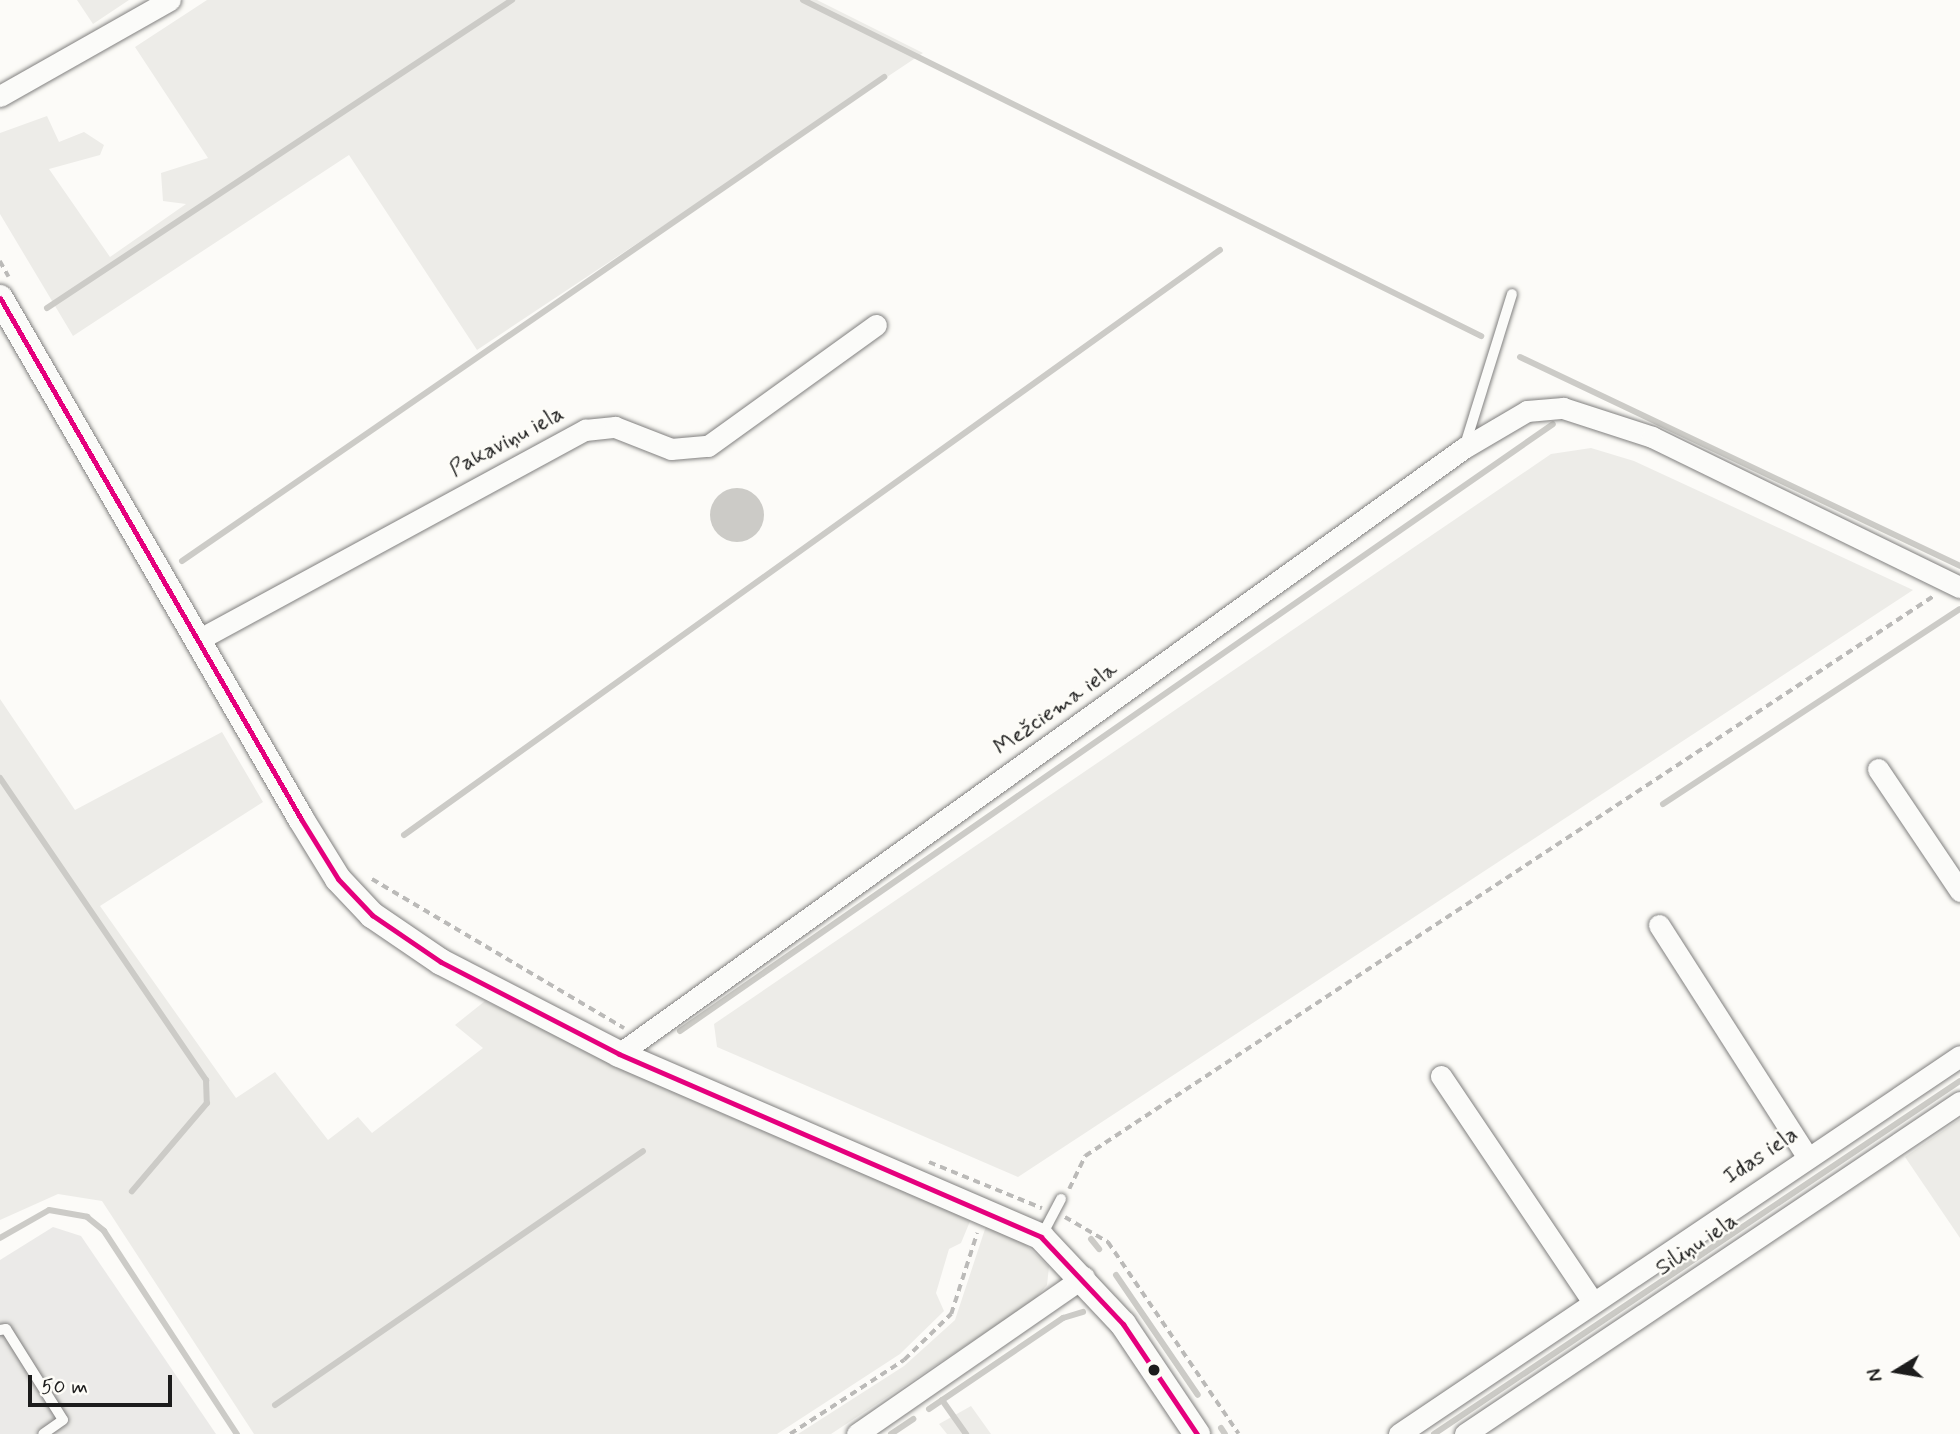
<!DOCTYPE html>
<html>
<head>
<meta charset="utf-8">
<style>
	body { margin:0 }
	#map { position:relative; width:1960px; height:1434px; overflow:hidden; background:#fcfbf8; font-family:Mynerve,sans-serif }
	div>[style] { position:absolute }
	.built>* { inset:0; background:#ebeae8 }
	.green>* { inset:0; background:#edece8 }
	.water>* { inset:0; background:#cccbc7 }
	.round { border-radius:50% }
	.stream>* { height:6px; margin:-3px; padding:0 3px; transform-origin:3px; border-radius:3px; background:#cccbc7 }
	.path>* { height:3.5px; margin-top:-1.75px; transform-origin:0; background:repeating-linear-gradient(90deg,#bbbab8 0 7px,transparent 0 12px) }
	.roads { filter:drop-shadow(0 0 2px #81807f) drop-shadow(0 0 2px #81807f) }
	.service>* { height:10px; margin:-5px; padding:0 5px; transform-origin:5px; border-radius:5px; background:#fbfbf9 }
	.minor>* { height:21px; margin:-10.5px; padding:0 10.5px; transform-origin:10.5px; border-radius:10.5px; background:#fbfbf9 }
	.tertiary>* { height:26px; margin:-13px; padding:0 13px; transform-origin:13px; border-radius:13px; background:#fbfbf9 }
	.bus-1>* { height:5px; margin:-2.5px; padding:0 2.5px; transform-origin:2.5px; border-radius:2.5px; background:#e5007d }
	.dots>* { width:19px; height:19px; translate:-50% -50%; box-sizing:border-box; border:4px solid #fdfcf7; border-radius:50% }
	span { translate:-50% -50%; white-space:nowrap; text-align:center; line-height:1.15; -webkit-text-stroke:5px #fdfcf7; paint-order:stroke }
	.street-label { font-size:23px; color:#1c1c1c }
	.north { position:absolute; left:1862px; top:1336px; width:70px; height:70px; -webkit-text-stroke:5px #fdfcf7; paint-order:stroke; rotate:259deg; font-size:19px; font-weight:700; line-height:28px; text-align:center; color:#1c1c1c }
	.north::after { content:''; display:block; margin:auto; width:24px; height:32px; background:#1c1c1c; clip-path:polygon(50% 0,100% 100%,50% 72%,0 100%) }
	.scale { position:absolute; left:28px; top:1375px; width:144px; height:32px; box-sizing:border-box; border:4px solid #1c1c1c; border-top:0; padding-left:9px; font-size:21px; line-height:24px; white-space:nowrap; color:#1c1c1c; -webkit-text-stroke:5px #fdfcf7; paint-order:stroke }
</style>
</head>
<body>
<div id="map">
	<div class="built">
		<i style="clip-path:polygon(53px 1227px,81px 1236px,216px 1434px,0 1434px,0 1260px)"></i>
	</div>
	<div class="green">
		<i style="clip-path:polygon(77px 0,129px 0,93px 24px)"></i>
		<i style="clip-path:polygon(207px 0,817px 0,923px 53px,477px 350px,349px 155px,73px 336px,0 214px,0 133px,47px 116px,59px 142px,84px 132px,104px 145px,100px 155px,49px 169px,110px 257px,186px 204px,163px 201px,161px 173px,208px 158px,135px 47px)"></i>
		<i style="clip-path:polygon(1591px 448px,1634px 461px,1913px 590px,1018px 1177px,717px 1047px,714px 1024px,1551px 454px)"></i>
		<i style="clip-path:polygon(0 699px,75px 810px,222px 732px,263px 802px,100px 906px,236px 1098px,275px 1072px,328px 1140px,358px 1117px,372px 1133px,483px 1048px,455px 1025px,485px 1001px,702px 1105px,971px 1219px,961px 1243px,949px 1249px,936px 1293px,944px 1311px,900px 1354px,777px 1434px,254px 1434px,102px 1201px,58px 1194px,0 1220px)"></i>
		<i style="clip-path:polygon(1960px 1119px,1960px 1238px,1905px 1157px)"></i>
		<i style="clip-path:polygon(986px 1226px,1023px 1242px,1049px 1267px,1047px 1285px,1033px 1301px,831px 1434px,798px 1434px,904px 1366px,955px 1320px)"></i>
		<i style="clip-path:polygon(971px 1406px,991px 1434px,947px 1434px,939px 1424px)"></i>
	</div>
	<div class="water">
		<i class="round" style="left:710px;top:488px;width:54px;height:54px"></i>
	</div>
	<div class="stream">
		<i style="left:803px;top:0;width:757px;rotate:26.36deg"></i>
		<i style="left:47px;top:308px;width:558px;rotate:-33.52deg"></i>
		<i style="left:1520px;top:357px;width:487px;rotate:25.4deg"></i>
		<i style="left:182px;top:561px;width:853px;rotate:-34.58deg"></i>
		<i style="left:0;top:778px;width:366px;rotate:55.7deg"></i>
		<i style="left:206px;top:1080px;width:23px;rotate:88deg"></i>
		<i style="left:207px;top:1103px;width:116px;rotate:130.4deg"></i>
		<i style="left:1663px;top:804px;width:355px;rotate:-33.3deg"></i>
		<i style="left:404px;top:835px;width:1004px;rotate:-35.64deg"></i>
		<i style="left:680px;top:1031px;width:1063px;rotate:-34.81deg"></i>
		<i style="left:0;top:1238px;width:56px;rotate:-29.7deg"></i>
		<i style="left:49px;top:1210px;width:39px;rotate:10deg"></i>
		<i style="left:87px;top:1217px;width:22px;rotate:39deg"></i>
		<i style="left:104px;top:1231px;width:243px;rotate:56.8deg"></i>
		<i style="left:1091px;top:1239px;width:13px;rotate:51deg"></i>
		<i style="left:1116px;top:1275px;width:145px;rotate:55.7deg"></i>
		<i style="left:942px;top:1400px;width:42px;rotate:54.8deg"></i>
		<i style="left:275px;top:1405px;width:447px;rotate:-34.6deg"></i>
		<i style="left:929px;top:1409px;width:162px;rotate:-34.2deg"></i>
		<i style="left:1063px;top:1318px;width:21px;rotate:-17deg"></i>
		<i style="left:1221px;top:1428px;width:7px;rotate:56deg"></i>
		<i style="left:891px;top:1434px;width:27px;rotate:-34deg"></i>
		<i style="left:1434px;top:1434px;width:633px;rotate:-33.87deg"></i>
	</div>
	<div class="path">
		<i style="left:0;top:261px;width:18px;rotate:61deg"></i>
		<i style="left:372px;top:879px;width:293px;rotate:30.6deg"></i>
		<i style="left:929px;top:1162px;width:122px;rotate:22.2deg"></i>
		<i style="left:1069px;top:1189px;width:37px;rotate:-64deg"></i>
		<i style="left:1085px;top:1156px;width:1018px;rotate:-33.42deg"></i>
		<i style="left:1065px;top:1217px;width:50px;rotate:30.2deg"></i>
		<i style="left:1108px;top:1242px;width:232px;rotate:55.7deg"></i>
		<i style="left:790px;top:1434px;width:136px;rotate:-33deg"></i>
		<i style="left:904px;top:1360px;width:66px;rotate:-44.4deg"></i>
		<i style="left:951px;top:1314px;width:85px;rotate:-72.2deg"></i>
	</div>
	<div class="roads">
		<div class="service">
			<i style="left:1465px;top:445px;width:158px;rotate:-72.7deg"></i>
			<i style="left:1041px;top:1237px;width:43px;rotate:-62.2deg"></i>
			<i style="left:0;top:1330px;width:6px;rotate:-9deg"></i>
			<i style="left:6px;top:1329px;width:107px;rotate:57.9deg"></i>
			<i style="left:63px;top:1420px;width:24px;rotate:145deg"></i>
		</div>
		<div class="minor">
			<i style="left:0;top:96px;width:195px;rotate:-29.5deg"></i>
			<i style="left:196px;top:641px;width:443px;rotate:-28.5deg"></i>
			<i style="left:585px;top:430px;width:30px;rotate:-6deg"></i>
			<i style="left:615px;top:427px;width:60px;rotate:21.4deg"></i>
			<i style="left:671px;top:449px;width:37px;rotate:-5deg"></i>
			<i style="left:708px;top:446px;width:207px;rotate:-35.8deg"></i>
			<i style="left:1878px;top:769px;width:147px;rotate:56.1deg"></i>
			<i style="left:1659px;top:925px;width:274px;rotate:57.4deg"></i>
			<i style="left:619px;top:1054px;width:1040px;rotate:-35.65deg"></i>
			<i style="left:1464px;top:448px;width:73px;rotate:-30.4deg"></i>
			<i style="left:1527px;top:411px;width:36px;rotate:-5deg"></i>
			<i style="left:1563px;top:408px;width:94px;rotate:18deg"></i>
			<i style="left:1652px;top:437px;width:343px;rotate:26deg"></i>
			<i style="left:1441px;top:1076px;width:271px;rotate:56.1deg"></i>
			<i style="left:857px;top:1434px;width:276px;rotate:-34.7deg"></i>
			<i style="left:1399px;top:1434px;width:676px;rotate:-33.97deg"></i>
			<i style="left:1465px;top:1434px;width:596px;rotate:-33.85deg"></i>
		</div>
		<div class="tertiary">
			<i style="left:0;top:298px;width:602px;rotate:59.98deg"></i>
			<i style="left:301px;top:819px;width:70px;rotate:58.3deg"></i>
			<i style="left:338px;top:879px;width:50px;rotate:46.6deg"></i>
			<i style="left:372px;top:915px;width:83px;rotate:34.3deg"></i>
			<i style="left:441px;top:962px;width:200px;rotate:27.3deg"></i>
			<i style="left:619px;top:1054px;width:460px;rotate:23.4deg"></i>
			<i style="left:1041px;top:1237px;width:120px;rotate:46.7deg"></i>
			<i style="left:1123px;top:1324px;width:133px;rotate:56.1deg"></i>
		</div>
	</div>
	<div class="bus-1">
		<i style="left:0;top:298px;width:602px;rotate:59.98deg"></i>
		<i style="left:301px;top:819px;width:70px;rotate:58.3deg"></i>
		<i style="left:338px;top:879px;width:50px;rotate:46.6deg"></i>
		<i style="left:372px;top:915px;width:83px;rotate:34.3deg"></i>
		<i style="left:441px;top:962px;width:200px;rotate:27.3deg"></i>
		<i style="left:619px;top:1054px;width:460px;rotate:23.4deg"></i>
		<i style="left:1041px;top:1237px;width:120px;rotate:46.7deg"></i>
		<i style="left:1123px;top:1324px;width:133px;rotate:56.1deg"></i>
	</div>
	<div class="dots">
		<i style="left:1154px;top:1370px;background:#1c1c1c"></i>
	</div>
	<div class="street-label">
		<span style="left:507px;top:442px;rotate:-28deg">Pakaviņu iela</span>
		<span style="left:1056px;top:709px;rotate:-35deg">Mežciema iela</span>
		<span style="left:1761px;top:1156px;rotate:-34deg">Idas iela</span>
		<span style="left:1697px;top:1245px;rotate:-34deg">Siliņu iela</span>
	</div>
	<div class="north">N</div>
	<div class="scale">50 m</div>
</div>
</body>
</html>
